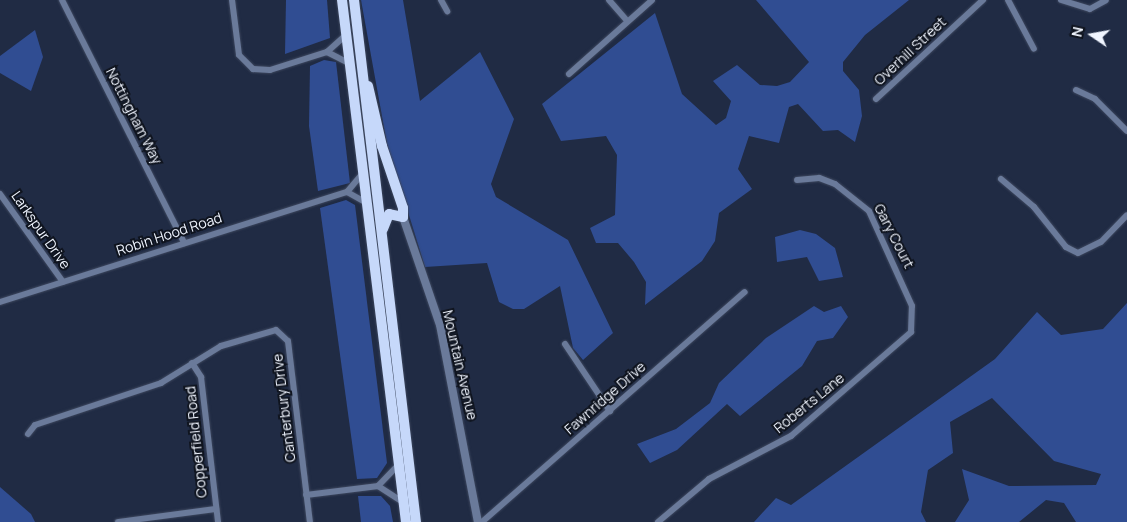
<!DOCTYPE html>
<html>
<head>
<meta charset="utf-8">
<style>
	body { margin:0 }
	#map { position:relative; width:1127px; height:522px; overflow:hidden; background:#202b44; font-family:Manrope,sans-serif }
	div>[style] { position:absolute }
	.forest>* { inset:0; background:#304d92 }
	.roads { filter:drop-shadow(0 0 1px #3d475e) drop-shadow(0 0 1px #3d475e) }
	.minor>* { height:6px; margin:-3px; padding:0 3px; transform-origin:3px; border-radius:3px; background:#6a7a9a }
	.tertiary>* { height:8px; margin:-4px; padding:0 4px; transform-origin:4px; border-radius:4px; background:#6a7a9a }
	.trunk>* { height:10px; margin:-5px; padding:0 5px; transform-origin:5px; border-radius:5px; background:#c6d8fa }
	span { translate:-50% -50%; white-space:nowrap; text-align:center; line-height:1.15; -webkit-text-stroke:4px #0f141f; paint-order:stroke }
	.street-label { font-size:14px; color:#f0f5ff }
	.north { position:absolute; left:1067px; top:10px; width:50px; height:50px; -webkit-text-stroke:4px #0f141f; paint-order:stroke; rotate:282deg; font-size:14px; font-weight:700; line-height:20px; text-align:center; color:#f0f5ff }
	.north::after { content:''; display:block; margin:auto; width:18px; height:22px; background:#f0f5ff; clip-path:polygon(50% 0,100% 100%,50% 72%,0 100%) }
</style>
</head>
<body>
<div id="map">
	<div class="forest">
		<i style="clip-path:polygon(286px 0,327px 0,330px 38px,285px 54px)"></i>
		<i style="clip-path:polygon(361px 0,403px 0,420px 101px,480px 52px,514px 119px,491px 184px,496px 197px,568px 240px,613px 333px,583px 360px,573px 348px,560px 286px,524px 309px,513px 309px,499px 302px,487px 263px,425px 267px,387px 144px)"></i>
		<i style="clip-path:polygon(756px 0,909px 0,865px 35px,843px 62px,843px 71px,859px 90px,862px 116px,855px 142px,838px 130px,823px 131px,798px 104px,789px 107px,779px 143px,749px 136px,738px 169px,752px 189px,719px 213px,715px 241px,702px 261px,645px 305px,646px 282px,634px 262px,618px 243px,596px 243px,590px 228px,615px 215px,617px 155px,606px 136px,561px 141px,542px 104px,655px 13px,682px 94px,716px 125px,726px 118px,731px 101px,713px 81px,737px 65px,760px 85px,777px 86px,790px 82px,809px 62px)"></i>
		<i style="clip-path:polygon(35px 30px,43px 57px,31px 91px,0 73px,0 56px)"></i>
		<i style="clip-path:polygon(324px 60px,336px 62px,350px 183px,318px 191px,309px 126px,310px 66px)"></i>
		<i style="clip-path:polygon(346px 200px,355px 205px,387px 463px,377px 478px,357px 479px,320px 208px)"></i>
		<i style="clip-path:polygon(800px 230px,816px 234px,835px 248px,843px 277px,819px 281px,807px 257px,777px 262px,775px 237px)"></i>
		<i style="clip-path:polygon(1127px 303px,1127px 522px,1076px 522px,1064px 503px,1046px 500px,1019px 522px,955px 522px,969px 500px,962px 469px,1009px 486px,1096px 485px,1101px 474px,1054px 461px,992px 398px,950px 422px,953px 453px,928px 470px,921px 512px,926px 522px,754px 522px,776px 498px,791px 505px,995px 359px,1037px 312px,1061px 335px,1103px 329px)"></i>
		<i style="clip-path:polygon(814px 306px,824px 312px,841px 306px,848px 317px,833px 338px,817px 341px,802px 366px,740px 416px,727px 404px,677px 450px,650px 463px,637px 444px,676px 429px,710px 403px,719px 383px,766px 338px)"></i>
		<i style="clip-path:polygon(0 487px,31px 514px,35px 522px,0 522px)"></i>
		<i style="clip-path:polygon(358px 496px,381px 496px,390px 506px,393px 522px,361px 522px)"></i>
	</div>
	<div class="roads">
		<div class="minor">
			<i style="left:62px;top:0;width:272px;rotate:63.3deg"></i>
			<i style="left:232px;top:0;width:55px;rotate:82.7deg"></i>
			<i style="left:239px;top:55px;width:20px;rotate:45deg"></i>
			<i style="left:253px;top:69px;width:17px;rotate:3deg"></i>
			<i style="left:270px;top:70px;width:60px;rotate:-17.5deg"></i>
			<i style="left:327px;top:52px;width:25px;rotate:-42deg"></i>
			<i style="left:441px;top:0;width:13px;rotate:61deg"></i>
			<i style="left:609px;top:0;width:28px;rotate:49deg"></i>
			<i style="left:1008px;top:0;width:55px;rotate:62deg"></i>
			<i style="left:1061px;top:0;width:30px;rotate:17deg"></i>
			<i style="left:1090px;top:9px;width:18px;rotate:-29deg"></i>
			<i style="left:327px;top:52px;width:25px;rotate:27deg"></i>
			<i style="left:569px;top:74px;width:111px;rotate:-41.7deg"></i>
			<i style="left:1076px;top:90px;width:21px;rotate:25deg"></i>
			<i style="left:1095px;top:99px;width:45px;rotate:45deg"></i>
			<i style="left:876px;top:99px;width:146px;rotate:-42.8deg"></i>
			<i style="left:1001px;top:179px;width:43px;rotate:40.3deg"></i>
			<i style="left:1034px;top:207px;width:51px;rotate:51.3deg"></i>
			<i style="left:1066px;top:247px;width:13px;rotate:27deg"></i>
			<i style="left:1078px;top:253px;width:25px;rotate:-26deg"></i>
			<i style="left:1101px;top:242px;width:37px;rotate:-46deg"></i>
			<i style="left:347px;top:192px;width:23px;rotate:29deg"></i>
			<i style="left:0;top:194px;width:108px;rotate:54.4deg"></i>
			<i style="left:0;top:302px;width:364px;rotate:-17.6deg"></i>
			<i style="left:347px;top:192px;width:25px;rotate:-50deg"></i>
			<i style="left:565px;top:344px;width:81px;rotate:56.1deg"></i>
			<i style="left:192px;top:363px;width:17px;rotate:57deg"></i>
			<i style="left:201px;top:377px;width:146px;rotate:83.3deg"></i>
			<i style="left:28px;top:434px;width:11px;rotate:-52deg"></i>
			<i style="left:35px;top:425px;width:133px;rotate:-18.4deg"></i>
			<i style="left:161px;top:383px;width:70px;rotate:-31.7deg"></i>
			<i style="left:221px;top:346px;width:57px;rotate:-16.2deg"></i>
			<i style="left:276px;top:330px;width:16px;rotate:43deg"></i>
			<i style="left:288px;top:341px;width:182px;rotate:83.1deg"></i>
			<i style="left:378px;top:486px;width:29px;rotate:-46deg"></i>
			<i style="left:306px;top:495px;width:73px;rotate:-7.1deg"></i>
			<i style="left:378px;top:486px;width:30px;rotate:33deg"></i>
			<i style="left:118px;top:522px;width:99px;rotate:-7.6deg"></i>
			<i style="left:482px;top:522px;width:349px;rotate:-41.2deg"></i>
			<i style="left:658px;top:522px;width:67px;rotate:-40.1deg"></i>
			<i style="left:709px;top:479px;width:93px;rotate:-27.7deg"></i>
			<i style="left:791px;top:436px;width:159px;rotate:-40.9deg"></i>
			<i style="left:911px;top:332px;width:26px;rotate:-88deg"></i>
			<i style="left:912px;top:306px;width:104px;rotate:-114.4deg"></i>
			<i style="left:869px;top:211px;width:43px;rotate:-141.5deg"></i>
			<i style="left:835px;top:184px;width:17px;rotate:-159deg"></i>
			<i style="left:819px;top:178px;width:22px;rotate:175deg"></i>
		</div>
		<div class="tertiary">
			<i style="left:403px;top:217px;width:114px;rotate:71.1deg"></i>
			<i style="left:440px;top:325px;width:201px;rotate:79.1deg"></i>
		</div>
		<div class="trunk">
			<i style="left:342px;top:0;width:526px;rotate:83.01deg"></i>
			<i style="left:354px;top:0;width:526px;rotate:83.23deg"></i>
			<i style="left:368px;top:86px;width:62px;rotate:76.9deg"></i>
			<i style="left:382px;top:146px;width:65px;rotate:71.3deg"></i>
			<i style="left:403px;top:208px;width:9px;rotate:90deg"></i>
			<i style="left:403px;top:217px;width:14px;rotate:-168deg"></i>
			<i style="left:389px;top:214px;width:16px;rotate:112deg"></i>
		</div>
	</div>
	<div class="street-label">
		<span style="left:910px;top:51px;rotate:-43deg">Overhill Street</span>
		<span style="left:134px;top:116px;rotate:63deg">Nottingham Way</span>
		<span style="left:41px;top:230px;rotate:55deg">Larkspur Drive</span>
		<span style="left:169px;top:234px;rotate:-18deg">Robin Hood Road</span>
		<span style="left:894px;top:236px;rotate:63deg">Gary Court</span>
		<span style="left:460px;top:365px;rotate:77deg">Mountain Avenue</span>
		<span style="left:605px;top:398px;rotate:-41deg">Fawnridge Drive</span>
		<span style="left:809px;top:403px;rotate:-39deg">Roberts Lane</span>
		<span style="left:284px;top:408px;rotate:-97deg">Canterbury Drive</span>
		<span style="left:196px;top:442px;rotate:-96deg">Copperfield Road</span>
	</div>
	<div class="north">N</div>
</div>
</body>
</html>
